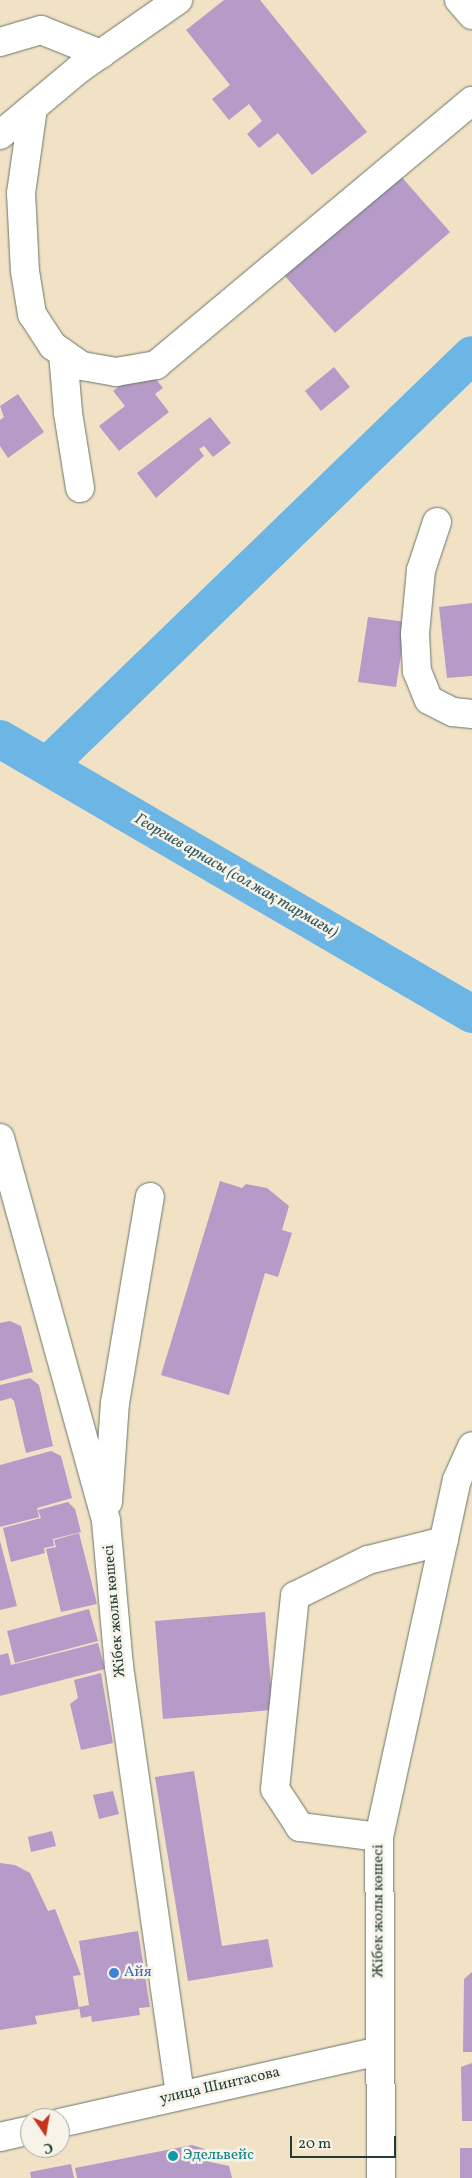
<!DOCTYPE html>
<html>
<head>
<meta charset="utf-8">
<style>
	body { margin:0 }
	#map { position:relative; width:472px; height:2178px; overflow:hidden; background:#f1e2c6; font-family:Vollkorn,serif }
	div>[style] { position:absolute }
	.canal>* { height:38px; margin:-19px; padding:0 19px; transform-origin:19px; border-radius:19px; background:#6bb6e4 }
	.building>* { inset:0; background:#b69ac8 }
	.roads { filter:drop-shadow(0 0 1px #687767) drop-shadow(0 0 1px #687767) }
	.minor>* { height:28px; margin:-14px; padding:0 14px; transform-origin:14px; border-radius:14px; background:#fff }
	.highway>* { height:28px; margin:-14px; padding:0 14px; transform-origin:14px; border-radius:14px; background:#fff }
	.dots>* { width:14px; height:14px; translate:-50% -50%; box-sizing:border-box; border:2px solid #f7f3e8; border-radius:50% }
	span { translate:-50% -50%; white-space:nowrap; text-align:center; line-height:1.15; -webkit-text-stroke:5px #f7f3e8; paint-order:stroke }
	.street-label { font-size:15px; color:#1f3d34 }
	.shop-label { font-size:15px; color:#366cbe }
	.left { translate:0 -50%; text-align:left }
	.culture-label { font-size:15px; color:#0d838f }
	.water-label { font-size:16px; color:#325b60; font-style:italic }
	.north { position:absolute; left:20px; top:2108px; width:50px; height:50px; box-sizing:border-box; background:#f7f3e8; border:1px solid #a1aaa0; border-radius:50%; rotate:168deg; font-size:14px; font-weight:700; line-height:20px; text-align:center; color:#1f3d34 }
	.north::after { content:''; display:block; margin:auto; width:18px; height:22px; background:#c8321e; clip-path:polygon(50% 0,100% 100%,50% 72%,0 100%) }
	.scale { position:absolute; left:290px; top:2136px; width:106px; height:22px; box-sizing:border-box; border:2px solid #1f3d34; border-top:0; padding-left:6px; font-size:15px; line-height:18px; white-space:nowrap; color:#1f3d34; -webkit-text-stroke:4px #f7f3e8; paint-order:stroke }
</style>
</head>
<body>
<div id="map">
	<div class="canal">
		<i style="left:0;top:739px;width:546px;rotate:30.23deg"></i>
		<i style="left:47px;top:766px;width:591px;rotate:-44.04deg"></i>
	</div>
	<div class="building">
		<i style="clip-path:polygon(224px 0,260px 0,367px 132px,312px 175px,278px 133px,259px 148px,247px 134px,262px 121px,249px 104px,229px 120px,212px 99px,230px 85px,186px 30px)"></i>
		<i style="clip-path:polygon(399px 174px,450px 232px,335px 333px,284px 275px)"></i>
		<i style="clip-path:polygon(334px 367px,350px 387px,321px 411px,305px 391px)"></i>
		<i style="clip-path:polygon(138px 371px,150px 372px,163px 388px,155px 394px,169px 412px,119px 451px,99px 426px,125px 406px,113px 391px)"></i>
		<i style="clip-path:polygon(18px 394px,44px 432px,8px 458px,0 446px,0 420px,4px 417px,0 406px)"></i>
		<i style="clip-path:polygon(210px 417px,231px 443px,213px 457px,204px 446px,199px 449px,204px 456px,156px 498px,137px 473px)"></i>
		<i style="clip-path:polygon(472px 603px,472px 676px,447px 678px,439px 607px)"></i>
		<i style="clip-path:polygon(368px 617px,406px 622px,396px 687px,358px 682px)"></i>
		<i style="clip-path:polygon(220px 1181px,242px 1188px,246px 1184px,267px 1188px,289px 1206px,282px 1230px,292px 1233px,278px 1277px,265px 1273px,229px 1395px,161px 1375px)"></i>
		<i style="clip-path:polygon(10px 1321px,21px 1326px,33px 1372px,0 1381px,0 1323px)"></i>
		<i style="clip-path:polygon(30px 1378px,39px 1385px,53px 1446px,26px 1453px,14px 1401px,11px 1398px,0 1401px,0 1385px)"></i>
		<i style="clip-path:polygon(51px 1451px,61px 1456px,72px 1498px,37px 1508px,39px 1517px,0 1527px,0 1465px)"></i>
		<i style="clip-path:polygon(68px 1502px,75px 1509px,81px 1532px,53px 1539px,54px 1546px,44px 1548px,45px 1553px,11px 1562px,3px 1528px,41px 1518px,38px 1510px)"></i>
		<i style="clip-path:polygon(79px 1533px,97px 1604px,61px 1612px,46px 1549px,56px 1547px,54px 1540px)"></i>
		<i style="clip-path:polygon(0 1541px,17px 1606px,0 1610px)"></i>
		<i style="clip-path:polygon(89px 1609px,98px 1641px,15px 1663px,7px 1631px)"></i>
		<i style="clip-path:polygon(265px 1612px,273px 1710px,163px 1719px,155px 1621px)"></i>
		<i style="clip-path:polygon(98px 1643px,105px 1669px,0 1696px,0 1655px,8px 1653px,11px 1665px)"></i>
		<i style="clip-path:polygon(101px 1673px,113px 1743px,81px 1750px,70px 1704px,78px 1698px,74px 1680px)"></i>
		<i style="clip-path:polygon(194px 1771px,222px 1946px,268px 1939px,273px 1967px,188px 1981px,155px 1777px)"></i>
		<i style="clip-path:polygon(113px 1791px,119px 1814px,99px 1819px,93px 1795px)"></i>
		<i style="clip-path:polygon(52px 1831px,56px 1846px,31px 1852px,28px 1837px)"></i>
		<i style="clip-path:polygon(0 1863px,15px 1865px,30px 1873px,48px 1911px,55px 1909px,81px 1975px,73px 1976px,79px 2009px,35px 2016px,37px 2024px,0 2030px)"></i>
		<i style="clip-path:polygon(138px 1931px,150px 2007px,139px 2008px,140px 2015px,92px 2022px,91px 2016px,81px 2018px,79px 2007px,89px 2005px,79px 1941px)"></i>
		<i style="clip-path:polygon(472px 1972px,472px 2052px,463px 2052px,464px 1979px)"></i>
		<i style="clip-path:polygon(472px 2063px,472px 2121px,462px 2121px,461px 2067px)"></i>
		<i style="clip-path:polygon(192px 2145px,205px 2149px,210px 2162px,229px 2166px,232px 2178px,77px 2178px,75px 2168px)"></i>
		<i style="clip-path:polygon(460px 2148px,472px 2148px,472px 2178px,460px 2178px)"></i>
		<i style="clip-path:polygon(71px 2164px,74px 2178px,31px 2178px,30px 2172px)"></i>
	</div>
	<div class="roads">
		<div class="minor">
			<i style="left:459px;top:0;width:20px;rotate:49deg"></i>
			<i style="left:0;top:42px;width:43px;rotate:-16.3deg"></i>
			<i style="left:41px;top:30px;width:65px;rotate:21.8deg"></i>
			<i style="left:33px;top:108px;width:86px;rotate:98deg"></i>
			<i style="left:21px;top:193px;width:78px;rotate:87.1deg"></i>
			<i style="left:25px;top:271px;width:44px;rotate:80.8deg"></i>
			<i style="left:32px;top:314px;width:38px;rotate:57deg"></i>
			<i style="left:53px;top:346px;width:35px;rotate:35deg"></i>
			<i style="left:82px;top:366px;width:35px;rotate:10deg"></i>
			<i style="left:116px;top:372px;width:41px;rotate:-9.9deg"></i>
			<i style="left:156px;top:365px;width:412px;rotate:-39.9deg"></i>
			<i style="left:0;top:135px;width:103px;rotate:-39.9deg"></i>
			<i style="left:79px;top:69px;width:121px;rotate:-34.9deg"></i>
			<i style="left:63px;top:353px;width:60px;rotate:85.2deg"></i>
			<i style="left:68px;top:413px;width:76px;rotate:80.9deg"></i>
			<i style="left:437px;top:522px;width:51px;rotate:108.4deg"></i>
			<i style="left:421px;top:570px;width:64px;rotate:95.4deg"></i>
			<i style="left:415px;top:634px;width:37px;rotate:87deg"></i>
			<i style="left:417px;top:671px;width:31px;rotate:68deg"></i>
			<i style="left:429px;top:700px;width:27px;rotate:27deg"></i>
			<i style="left:453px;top:712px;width:19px;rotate:6deg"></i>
			<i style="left:0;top:1138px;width:397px;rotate:74.5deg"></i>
			<i style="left:106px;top:1521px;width:146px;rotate:84.9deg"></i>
			<i style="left:119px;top:1666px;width:432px;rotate:81.9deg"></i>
			<i style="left:108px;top:1502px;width:99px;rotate:-86deg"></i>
			<i style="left:115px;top:1403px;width:209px;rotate:-80.4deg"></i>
			<i style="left:379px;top:1837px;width:80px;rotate:-172.8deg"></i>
			<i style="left:300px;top:1827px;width:45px;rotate:-123.3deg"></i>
			<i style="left:275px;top:1789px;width:194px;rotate:-84.1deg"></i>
			<i style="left:295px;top:1596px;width:81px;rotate:-26.3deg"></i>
			<i style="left:368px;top:1560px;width:78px;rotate:-14deg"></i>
			<i style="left:60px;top:2123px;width:328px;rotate:-12.7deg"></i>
			<i style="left:0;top:2137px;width:31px;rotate:-13deg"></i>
		</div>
		<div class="highway">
			<i style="left:381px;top:2178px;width:341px;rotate:-90.3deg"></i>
			<i style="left:379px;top:1837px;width:365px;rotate:-77.7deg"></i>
			<i style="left:457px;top:1480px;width:37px;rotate:-66deg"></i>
		</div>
	</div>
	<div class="dots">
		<i style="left:114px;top:1973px;background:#3f7fe0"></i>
		<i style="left:173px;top:2156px;background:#0f9aa8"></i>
	</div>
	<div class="street-label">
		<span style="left:115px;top:1611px;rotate:-95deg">Жібек жолы көшесі</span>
		<span style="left:379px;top:1911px;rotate:-90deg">Жібек жолы көшесі</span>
		<span style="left:220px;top:2086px;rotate:-13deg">улица Шинтасова</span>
	</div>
	<div class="shop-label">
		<span class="left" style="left:124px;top:1973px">Айя</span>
	</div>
	<div class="culture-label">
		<span class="left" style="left:183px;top:2156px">Эдельвейс</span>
	</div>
	<div class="water-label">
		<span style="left:236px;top:876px;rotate:30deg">Георгиев арнасы (сол жақ тармағы)</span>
	</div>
	<div class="north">С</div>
	<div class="scale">20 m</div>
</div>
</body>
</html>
